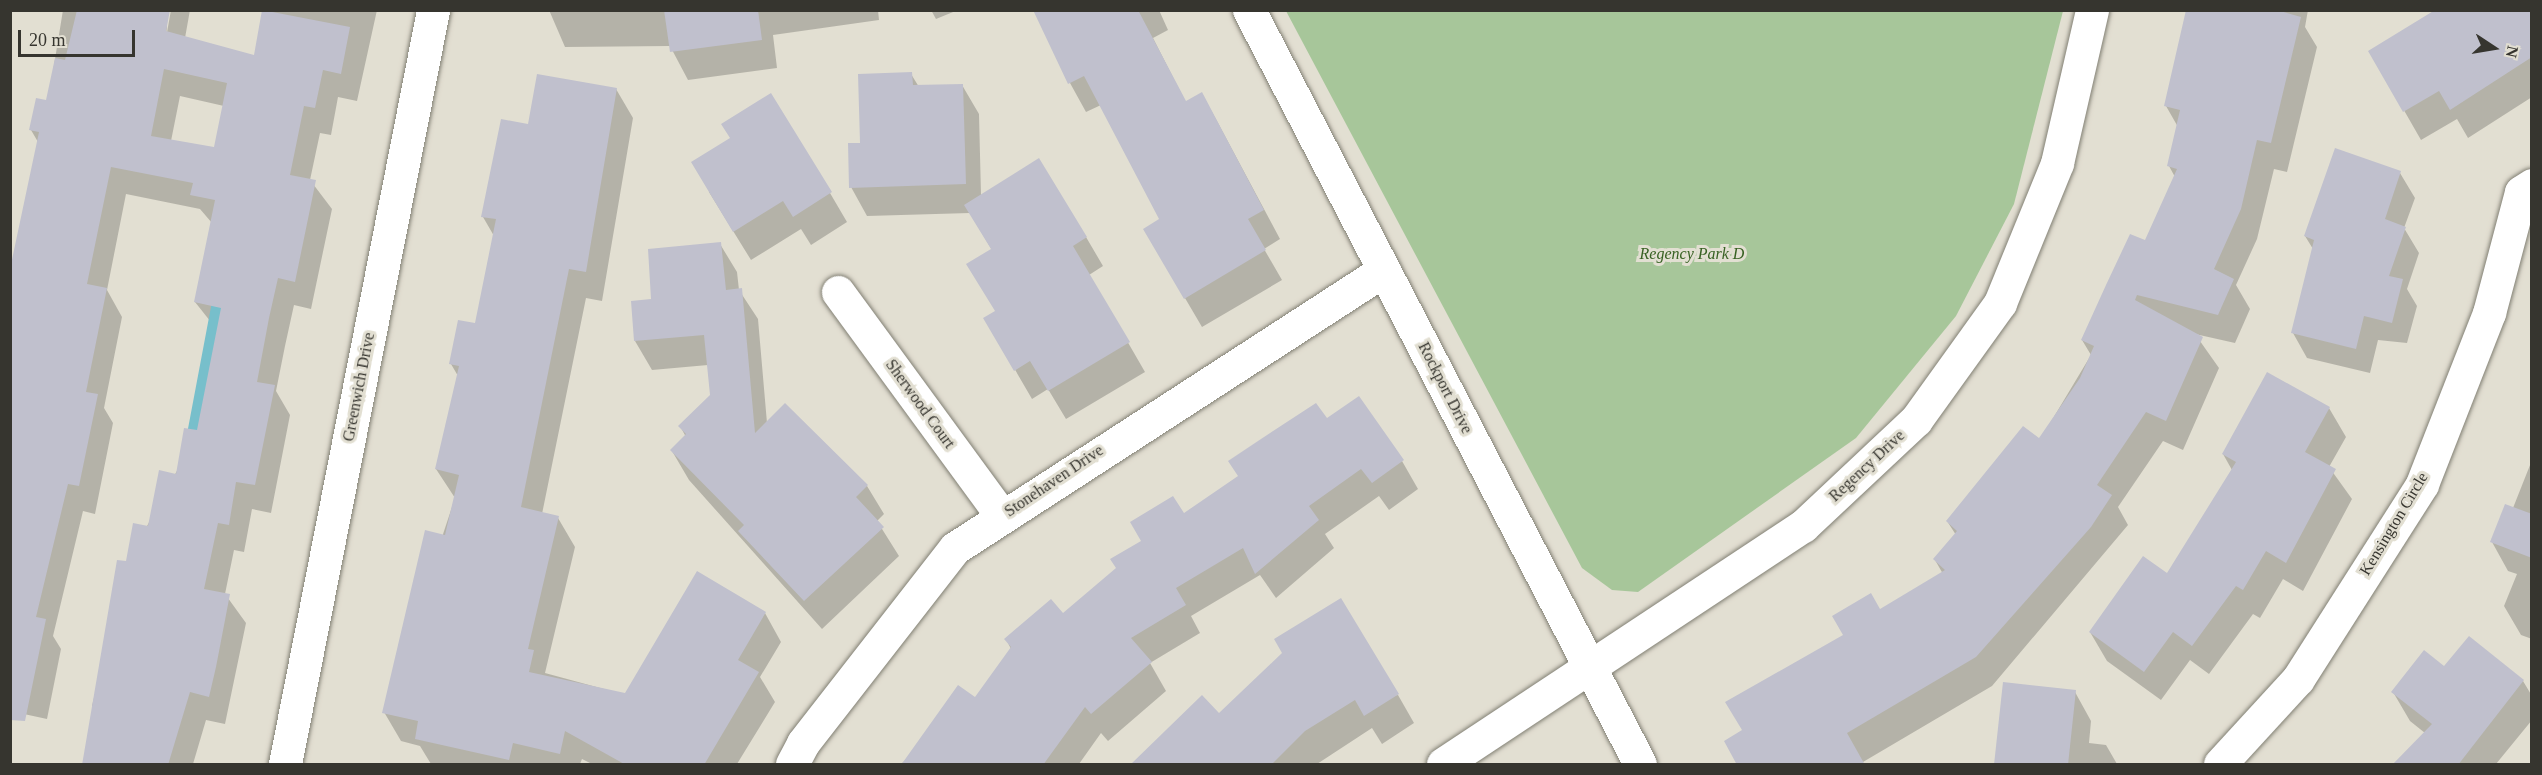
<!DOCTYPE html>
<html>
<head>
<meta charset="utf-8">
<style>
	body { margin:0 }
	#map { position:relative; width:2542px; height:775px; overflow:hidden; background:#e2dfd2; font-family:Georgia,serif }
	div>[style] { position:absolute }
	.green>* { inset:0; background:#a7c69a }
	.shadow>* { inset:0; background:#0003 }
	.stream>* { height:12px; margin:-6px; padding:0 6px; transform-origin:6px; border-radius:6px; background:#77bfcb }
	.building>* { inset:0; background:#c0c0cd }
	.roads { filter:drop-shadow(0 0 2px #817f73) drop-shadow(0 0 2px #817f73) }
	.minor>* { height:33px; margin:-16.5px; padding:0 16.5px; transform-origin:16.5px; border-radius:16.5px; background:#fff }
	span { translate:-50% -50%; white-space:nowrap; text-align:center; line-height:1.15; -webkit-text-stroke:6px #e2dfd2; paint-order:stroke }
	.park-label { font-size:16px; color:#376122; font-style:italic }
	.street-label { font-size:16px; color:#36352f }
	.frame { position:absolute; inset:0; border:12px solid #36352f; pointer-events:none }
	.north { position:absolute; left:2464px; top:18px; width:60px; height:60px; -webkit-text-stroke:4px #e2dfd2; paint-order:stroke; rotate:102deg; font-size:16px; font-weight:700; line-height:24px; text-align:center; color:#36352f }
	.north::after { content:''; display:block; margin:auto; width:21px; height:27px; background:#36352f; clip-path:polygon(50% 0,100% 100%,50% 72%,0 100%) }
	.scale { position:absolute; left:18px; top:30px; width:117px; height:27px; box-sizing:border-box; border:3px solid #36352f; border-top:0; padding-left:8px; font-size:18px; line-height:21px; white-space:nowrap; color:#36352f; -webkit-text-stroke:4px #e2dfd2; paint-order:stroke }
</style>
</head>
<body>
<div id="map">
	<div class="green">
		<i style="clip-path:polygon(1286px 11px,2063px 11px,2014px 204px,1956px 316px,1856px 438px,1638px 592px,1612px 590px,1582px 568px)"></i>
	</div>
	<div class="shadow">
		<i style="clip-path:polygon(evenodd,63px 10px,168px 10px,166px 38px,171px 10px,190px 10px,185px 38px,255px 57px,264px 10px,377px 10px,357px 101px,338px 97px,331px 135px,320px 133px,310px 180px,332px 209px,311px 309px,294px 305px,285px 346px,276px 391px,290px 415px,271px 513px,252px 509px,244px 552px,234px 550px,225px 594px,246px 623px,225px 724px,206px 720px,193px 764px,84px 764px,96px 713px,92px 706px,127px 563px,198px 432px,218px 331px,195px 302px,212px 223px,200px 209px,126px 194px,107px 290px,122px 317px,104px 408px,113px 423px,95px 514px,83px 511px,53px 636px,61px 649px,47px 719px,10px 711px,38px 142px,31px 130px,48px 102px,63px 10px,180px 96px,224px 106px,215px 148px,171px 141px,180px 96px)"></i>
		<i style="clip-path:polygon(549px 10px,878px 10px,879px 20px,773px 35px,777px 68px,688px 80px,670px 46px,565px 47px)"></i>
		<i style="clip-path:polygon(931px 10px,958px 10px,936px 19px)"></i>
		<i style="clip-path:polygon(1043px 10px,1159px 10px,1168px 30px,1153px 38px,1186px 103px,1202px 94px,1218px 123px,1280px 239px,1264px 249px,1282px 280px,1202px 327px,1145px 230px,1161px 220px,1101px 105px,1086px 112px,1070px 83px)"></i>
		<i style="clip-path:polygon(2188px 10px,2308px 10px,2305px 27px,2317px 47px,2287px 172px,2274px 169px,2257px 239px,2236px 285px,2250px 309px,2235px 343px,2195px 334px,2219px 368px,2183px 450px,2163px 441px,2118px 507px,2128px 525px,1992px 686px,1863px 762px,1744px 731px,1845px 635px,1943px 574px,1935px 560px,1956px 535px,1947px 521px,2040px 440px,2091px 355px,2082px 340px,2146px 242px,2175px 177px,2169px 166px,2178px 127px,2166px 106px)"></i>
		<i style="clip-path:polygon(2438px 10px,2532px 10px,2532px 97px,2468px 138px,2457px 119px,2421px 140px,2370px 51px)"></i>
		<i style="clip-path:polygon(911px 74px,919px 87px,962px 85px,979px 114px,981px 195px,1086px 237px,1103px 266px,1089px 275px,1145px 372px,1066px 419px,1048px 389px,1032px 399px,985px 318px,996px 312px,992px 250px,970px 213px,867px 216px,851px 187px,862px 144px)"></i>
		<i style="clip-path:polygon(616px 89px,633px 118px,602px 301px,586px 298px,542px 514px,558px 518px,575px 547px,545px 673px,626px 695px,765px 613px,781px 642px,760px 677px,775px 702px,737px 764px,592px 764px,582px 759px,580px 764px,431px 764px,420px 746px,401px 741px,384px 712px,455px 498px,436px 469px,458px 376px,451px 364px,476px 325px,494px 236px,483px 217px,529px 125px)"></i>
		<i style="clip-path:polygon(2400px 173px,2415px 198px,2404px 228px,2419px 253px,2407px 289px,2417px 306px,2407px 343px,2378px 340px,2370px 373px,2307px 358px,2293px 333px,2313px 249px,2305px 236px)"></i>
		<i style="clip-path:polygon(709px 192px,830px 193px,847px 222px,811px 245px,801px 229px,751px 260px)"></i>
		<i style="clip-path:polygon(720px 244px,737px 272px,739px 290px,758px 319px,767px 423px,867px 486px,884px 514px,877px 521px,899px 556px,822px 629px,689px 480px,672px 451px,686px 437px,680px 426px,711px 395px,708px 365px,652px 370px,635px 341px,653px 301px)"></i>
		<i style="clip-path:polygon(2329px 408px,2346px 437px,2329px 467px,2352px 499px,2303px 591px,2283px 579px,2260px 618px,2253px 614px,2209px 674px,2190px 660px,2161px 700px,2107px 661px,2090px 632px,2168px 576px,2232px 470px,2223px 454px)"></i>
		<i style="clip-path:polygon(1327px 421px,1402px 461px,1418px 489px,1389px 510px,1379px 496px,1325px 534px,1334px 548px,1276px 598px,1260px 575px,1191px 616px,1200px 633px,1150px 663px,1166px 691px,1108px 741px,1101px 733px,1079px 764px,901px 764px,975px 699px,1011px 649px,1006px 639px,1063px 615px,1183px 515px)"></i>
		<i style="clip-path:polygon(2532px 460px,2532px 639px,2521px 635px,2504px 606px,2517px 574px,2508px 571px,2492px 542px,2513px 508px)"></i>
		<i style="clip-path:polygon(2445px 669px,2523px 681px,2532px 696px,2532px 720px,2496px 764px,2394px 764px,2425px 733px,2410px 721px,2393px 692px)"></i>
		<i style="clip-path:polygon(2075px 692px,2091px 721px,2089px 743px,2106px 745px,2117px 764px,1995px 764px)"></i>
		<i style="clip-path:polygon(1398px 695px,1414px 723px,1382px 744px,1372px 728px,1317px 764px,1133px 764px,1201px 697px,1219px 715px)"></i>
	</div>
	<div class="stream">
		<i style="left:191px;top:445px;width:157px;rotate:-79.3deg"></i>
	</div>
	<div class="building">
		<i style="clip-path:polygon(evenodd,77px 10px,170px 10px,166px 31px,254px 55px,262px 10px,350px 27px,341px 74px,323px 70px,315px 108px,304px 106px,290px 175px,316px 180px,295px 282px,278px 278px,269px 318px,257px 382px,275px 385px,255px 485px,236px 482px,229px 525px,218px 523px,204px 589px,230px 594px,216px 667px,209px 697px,190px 692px,168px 765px,82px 765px,117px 560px,126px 561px,133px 523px,148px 526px,159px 470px,176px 474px,184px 428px,197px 430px,221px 308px,194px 302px,215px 200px,190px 195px,193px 183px,111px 167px,87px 284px,107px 288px,86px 392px,98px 394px,79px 486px,68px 484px,36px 617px,46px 619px,25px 721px,10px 720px,10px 269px,39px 132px,29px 130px,36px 98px,46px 100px,55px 58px,65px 60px,77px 10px,164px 69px,227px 83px,214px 147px,151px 136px,164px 69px)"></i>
		<i style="clip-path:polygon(664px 10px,758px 10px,762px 40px,670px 52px)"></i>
		<i style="clip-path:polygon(1033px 10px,1138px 10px,1186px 101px,1202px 92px,1264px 210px,1248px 219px,1266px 250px,1184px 299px,1143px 229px,1159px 219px,1084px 76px,1068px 84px)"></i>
		<i style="clip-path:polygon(2186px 10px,2277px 10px,2301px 17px,2271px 143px,2257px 140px,2241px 209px,2214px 269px,2234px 279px,2218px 315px,2137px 295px,2135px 300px,2203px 337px,2166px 421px,2146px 412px,2097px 485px,2112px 495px,2091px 527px,1976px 657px,1847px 733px,1865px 765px,1737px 765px,1724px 741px,1742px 730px,1725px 702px,1843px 635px,1832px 616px,1871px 593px,1880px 609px,1945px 570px,1933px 559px,1957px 531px,1946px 521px,2023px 426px,2039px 438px,2080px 378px,2094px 346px,2081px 340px,2106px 285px,2130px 234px,2145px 240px,2177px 169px,2167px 166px,2180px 110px,2164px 106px)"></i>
		<i style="clip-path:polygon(2435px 10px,2531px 10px,2532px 57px,2450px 110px,2439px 91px,2403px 112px,2368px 51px)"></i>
		<i style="clip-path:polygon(912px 72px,913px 85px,963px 84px,966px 184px,849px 188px,848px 143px,860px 143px,858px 74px)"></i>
		<i style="clip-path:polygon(537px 74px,617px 88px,586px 272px,569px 269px,521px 507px,559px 516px,528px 649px,534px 650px,529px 672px,625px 693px,697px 571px,766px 612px,738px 660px,759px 672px,704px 765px,626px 765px,565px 731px,560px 754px,513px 743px,509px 760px,415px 739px,418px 721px,382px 713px,425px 530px,445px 535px,459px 475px,435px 469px,459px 366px,449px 364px,458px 320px,475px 323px,496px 219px,481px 217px,501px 119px,528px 124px)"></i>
		<i style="clip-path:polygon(771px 93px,832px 192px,793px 217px,783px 201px,733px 232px,691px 162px,730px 138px,721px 124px)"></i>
		<i style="clip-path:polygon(2335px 148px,2401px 171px,2385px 219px,2406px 227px,2389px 276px,2403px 279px,2392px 323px,2364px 316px,2356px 349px,2291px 333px,2314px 240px,2304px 236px)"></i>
		<i style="clip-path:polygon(1039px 158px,1087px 237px,1073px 246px,1130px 342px,1048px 391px,1030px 361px,1014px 371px,983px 318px,995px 311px,966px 264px,991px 249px,964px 205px)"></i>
		<i style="clip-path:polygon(721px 242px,726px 290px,742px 288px,755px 433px,785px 403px,868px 485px,856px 497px,884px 527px,804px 601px,738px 531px,744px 525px,670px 450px,686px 434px,678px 426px,710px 395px,704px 335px,634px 341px,631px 301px,651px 299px,648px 249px)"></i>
		<i style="clip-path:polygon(2267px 372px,2330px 407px,2305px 452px,2336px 469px,2286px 563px,2266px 551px,2243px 590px,2236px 586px,2192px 646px,2173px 632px,2144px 672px,2089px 632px,2143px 556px,2167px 573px,2236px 462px,2222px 454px)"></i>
		<i style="clip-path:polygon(1359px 396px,1404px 460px,1372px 483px,1361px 469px,1309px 506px,1319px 520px,1255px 574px,1243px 548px,1176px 588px,1186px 605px,1131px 638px,1152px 662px,1091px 714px,1085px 707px,1043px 765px,901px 765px,958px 685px,975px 697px,1011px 647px,1004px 639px,1051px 599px,1063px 613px,1116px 568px,1110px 559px,1141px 541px,1130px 522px,1173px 496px,1184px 513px,1238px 476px,1228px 461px,1264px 437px,1316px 403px,1327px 418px)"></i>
		<i style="clip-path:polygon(2505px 504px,2532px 514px,2532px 558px,2490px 542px)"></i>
		<i style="clip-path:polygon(1341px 598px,1399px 694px,1364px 716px,1355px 700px,1305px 731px,1271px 765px,1130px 765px,1202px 695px,1219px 713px,1282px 653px,1274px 639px)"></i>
		<i style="clip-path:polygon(2469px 636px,2524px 680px,2458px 765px,2392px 765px,2432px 724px,2391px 692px,2424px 650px,2444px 666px)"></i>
		<i style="clip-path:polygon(2003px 682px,2076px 690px,2068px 765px,1994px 765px)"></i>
	</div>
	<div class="roads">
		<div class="minor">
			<i style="left:1249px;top:10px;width:849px;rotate:62.59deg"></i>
			<i style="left:838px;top:292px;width:278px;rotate:53.8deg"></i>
			<i style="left:285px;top:764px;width:768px;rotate:-78.89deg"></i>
			<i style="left:792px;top:764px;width:24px;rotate:-62deg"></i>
			<i style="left:803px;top:743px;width:247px;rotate:-52.1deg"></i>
			<i style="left:955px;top:548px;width:511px;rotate:-32.94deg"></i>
			<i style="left:1443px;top:764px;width:432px;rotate:-33.5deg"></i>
			<i style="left:1803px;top:526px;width:155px;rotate:-43.2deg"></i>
			<i style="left:1916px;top:420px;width:144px;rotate:-54.3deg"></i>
			<i style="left:2000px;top:303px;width:151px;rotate:-67.8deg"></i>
			<i style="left:2057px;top:163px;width:157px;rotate:-77.1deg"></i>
			<i style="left:2220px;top:764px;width:115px;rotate:-47.5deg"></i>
			<i style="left:2298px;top:679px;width:231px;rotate:-57.5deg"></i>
			<i style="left:2422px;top:484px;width:184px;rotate:-68.6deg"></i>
			<i style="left:2489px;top:313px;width:125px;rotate:-75.2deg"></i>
			<i style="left:2521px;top:192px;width:13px;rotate:-32deg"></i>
		</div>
	</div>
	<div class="park-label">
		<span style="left:1692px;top:254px">Regency Park D</span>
	</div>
	<div class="street-label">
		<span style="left:359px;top:387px;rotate:-79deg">Greenwich Drive</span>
		<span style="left:1445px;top:388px;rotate:63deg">Rockport Drive</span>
		<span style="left:920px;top:404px;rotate:54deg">Sherwood Court</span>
		<span style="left:1867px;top:466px;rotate:-43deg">Regency Drive</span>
		<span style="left:1054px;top:481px;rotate:-34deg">Stonehaven Drive</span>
		<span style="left:2394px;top:524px;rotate:-59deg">Kensington Circle</span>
	</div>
	<div class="frame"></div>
	<div class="north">N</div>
	<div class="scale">20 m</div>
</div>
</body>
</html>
